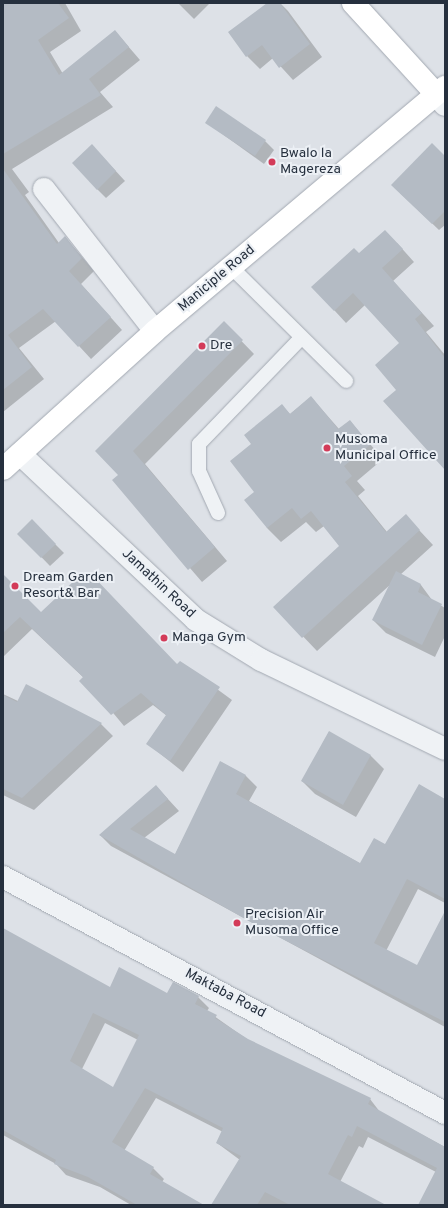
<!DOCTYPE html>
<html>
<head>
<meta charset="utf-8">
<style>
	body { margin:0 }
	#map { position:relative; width:448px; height:1208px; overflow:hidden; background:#dde1e7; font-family:Overpass,sans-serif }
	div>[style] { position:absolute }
	.shadow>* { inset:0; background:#0003 }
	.building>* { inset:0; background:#b4bbc4 }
	.roads { filter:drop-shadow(0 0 1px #a2a8b1) drop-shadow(0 0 1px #a2a8b1) }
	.lane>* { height:14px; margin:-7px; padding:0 7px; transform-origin:7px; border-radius:7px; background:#eff2f5 }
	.street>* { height:22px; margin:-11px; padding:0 11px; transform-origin:11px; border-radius:11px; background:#eff2f5 }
	.secondary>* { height:22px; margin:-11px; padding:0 11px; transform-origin:11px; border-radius:11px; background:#fff }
	.dots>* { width:11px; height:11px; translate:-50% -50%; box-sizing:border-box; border:2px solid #ecf0f5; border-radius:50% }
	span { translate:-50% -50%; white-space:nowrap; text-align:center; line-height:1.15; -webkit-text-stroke:4px #ecf0f5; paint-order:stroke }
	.poi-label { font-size:14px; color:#26303e }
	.left { translate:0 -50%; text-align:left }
	.street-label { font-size:14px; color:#26303e }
	.frame { position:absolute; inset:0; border:4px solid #26303e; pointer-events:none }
</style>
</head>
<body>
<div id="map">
	<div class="shadow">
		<i style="clip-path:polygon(19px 3px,65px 3px,81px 31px,50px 52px,63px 74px,115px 31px,140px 60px,100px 92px,113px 107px,12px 169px,29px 192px,25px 195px,59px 243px,65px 237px,94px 271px,81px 284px,122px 330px,91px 359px,56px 321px,19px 348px,44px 379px,3px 412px,3px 12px)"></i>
		<i style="clip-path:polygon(178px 3px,210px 3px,194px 19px)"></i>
		<i style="clip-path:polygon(268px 3px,280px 3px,288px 11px,322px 57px,293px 80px,273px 58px,260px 69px,247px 56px)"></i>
		<i style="clip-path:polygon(207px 123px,265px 141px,274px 150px,264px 164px)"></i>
		<i style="clip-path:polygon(101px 155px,125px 181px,106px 198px,97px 189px)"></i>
		<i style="clip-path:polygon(445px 157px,445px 225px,439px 230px,400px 193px)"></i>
		<i style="clip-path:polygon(397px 243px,414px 262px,393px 281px,434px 326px,426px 332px,445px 355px,445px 468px,384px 401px,398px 390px,400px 343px,365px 305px,346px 323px,313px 287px,359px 254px)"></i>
		<i style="clip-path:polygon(224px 323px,254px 354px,145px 464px,227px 561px,202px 582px,114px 480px,120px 475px,96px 451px)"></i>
		<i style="clip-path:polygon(311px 397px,339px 429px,350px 421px,383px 459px,357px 481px,365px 490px,358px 496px,387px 532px,406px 516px,433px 545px,400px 575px,421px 585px,432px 600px,445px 608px,445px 636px,435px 657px,386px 633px,373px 620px,391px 584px,317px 651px,275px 607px,340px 546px,324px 526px,316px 532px,306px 522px,281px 542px,267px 528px,256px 492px,253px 444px,282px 406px,290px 414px)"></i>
		<i style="clip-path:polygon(32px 521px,64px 553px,50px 566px,19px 534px)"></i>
		<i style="clip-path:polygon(3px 575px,41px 613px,177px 665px,180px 662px,232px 700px,183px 772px,148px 744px,167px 716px,153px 705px,124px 726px,84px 678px,32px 629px,3px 657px)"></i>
		<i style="clip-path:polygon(26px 686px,101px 724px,113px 736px,34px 810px,3px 795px,3px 694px,18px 701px)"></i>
		<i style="clip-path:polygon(329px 732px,371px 756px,384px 769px,356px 817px,315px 794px,302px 781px)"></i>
		<i style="clip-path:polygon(221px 762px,246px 776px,257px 787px,249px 801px,361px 864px,445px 800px,445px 903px,418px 889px,386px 951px,417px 967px,445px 913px,445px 1027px,111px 846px,100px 835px,156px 786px,179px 811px,144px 838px,175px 855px)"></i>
		<i style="clip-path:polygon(evenodd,3px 930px,110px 988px,198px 997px,209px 1008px,207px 1011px,248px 1040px,370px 1099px,380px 1112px,445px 1147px,445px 1205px,419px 1205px,436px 1172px,368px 1137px,363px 1148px,359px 1146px,340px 1182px,384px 1205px,213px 1205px,240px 1160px,217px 1143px,223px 1132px,156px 1098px,124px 1151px,153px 1168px,164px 1179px,162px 1182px,202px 1205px,131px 1205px,100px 1187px,66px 1175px,56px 1164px,3px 1135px,3px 930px,105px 1023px,138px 1040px,113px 1089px,82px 1069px,105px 1023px)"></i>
	</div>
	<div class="building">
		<i style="clip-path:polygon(3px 3px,58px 3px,69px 18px,38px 40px,59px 75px,115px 30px,129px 47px,89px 79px,101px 95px,3px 154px)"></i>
		<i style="clip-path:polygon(267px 3px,280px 3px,310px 44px,279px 68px,262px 45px,246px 57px,228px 32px)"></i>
		<i style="clip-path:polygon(216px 106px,266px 140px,255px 156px,205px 123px)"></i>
		<i style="clip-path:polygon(432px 143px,445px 156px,445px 211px,432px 224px,391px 185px)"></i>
		<i style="clip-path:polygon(92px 144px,116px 171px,97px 190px,72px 163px)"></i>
		<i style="clip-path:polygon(3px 169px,57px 244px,65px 236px,82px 258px,69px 271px,111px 317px,78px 347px,43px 309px,8px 335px,32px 367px,3px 390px)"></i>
		<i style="clip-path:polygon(385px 230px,403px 249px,382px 268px,422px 313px,415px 319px,445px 358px,445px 470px,383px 401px,396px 390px,375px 365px,399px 343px,353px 293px,334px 311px,311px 287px,354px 248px,359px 253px)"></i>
		<i style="clip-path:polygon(224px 321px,243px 340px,133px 451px,215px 547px,188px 570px,112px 480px,118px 475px,95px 451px)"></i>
		<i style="clip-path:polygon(311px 396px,338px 429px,350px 420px,370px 445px,344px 466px,352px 476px,345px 482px,386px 532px,406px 514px,420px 530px,302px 638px,273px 607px,339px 546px,311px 511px,301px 519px,292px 508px,267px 528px,244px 500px,254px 492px,230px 461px,251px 444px,244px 435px,282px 404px,290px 414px)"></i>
		<i style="clip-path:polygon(32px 519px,56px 544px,41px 558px,17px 534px)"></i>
		<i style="clip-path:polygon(396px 571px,421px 584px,418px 592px,442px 604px,422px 645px,372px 620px)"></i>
		<i style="clip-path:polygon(3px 574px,41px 612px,76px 579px,80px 583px,91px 574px,177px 664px,180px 661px,220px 687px,170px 761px,146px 744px,166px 715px,141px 693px,111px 715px,79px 681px,83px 677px,20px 617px,3px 633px)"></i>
		<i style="clip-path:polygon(26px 684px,102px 723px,22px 798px,3px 789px,3px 695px,17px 702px)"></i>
		<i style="clip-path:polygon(329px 731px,371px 755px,343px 805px,301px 781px)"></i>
		<i style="clip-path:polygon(220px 761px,246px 775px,236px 794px,360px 863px,374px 838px,385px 844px,419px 784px,445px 799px,445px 899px,407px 879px,374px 943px,417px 965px,445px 911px,445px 1022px,261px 928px,99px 835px,156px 785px,168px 799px,130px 829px,175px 854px)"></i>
		<i style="clip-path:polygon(evenodd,3px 928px,110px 987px,119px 967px,167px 993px,173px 982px,199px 996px,195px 1004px,217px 1015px,215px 1018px,248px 1039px,371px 1098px,368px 1104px,445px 1147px,445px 1205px,418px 1205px,437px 1168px,357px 1126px,352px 1137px,348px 1135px,328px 1174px,386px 1205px,290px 1205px,265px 1192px,257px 1205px,211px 1205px,241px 1156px,216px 1143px,223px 1128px,145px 1088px,112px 1142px,154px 1167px,150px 1174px,204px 1205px,137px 1205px,88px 1177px,54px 1164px,56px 1160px,3px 1130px,3px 928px,93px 1013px,139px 1035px,113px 1087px,70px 1061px,93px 1013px)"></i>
	</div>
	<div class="roads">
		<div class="lane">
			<i style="left:231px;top:267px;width:162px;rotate:44.7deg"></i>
			<i style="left:218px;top:513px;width:46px;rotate:-114.3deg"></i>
			<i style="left:199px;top:471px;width:27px;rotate:-90deg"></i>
			<i style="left:199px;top:444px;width:146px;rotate:-46.1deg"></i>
		</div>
		<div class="street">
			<i style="left:436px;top:94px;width:14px;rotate:51deg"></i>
			<i style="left:44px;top:189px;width:180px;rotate:52deg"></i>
			<i style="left:20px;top:454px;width:242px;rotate:43.3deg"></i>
			<i style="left:196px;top:620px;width:76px;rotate:31.6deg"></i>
			<i style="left:261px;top:660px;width:204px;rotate:25.8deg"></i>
			<i style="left:3px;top:877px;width:501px;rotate:28.1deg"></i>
		</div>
		<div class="secondary">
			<i style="left:353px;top:3px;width:123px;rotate:47.6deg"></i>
			<i style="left:3px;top:469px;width:205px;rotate:-42.2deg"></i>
			<i style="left:155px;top:331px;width:379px;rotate:-40.1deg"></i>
		</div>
	</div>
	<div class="dots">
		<i style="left:272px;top:162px;background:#d33b59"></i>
		<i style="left:202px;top:346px;background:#d33b59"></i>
		<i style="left:327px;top:448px;background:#d33b59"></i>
		<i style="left:15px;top:586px;background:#d33b59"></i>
		<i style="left:164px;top:638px;background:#d33b59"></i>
		<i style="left:237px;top:923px;background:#d33b59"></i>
	</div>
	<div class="poi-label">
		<span class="left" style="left:280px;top:162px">Bwalo la<br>Magereza</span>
		<span class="left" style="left:210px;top:346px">Dre</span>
		<span class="left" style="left:335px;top:448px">Musoma<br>Municipal Office</span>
		<span class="left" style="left:23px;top:586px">Dream Garden<br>Resort&amp; Bar</span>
		<span class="left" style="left:172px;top:638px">Manga Gym</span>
		<span class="left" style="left:245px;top:923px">Precision Air<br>Musoma Office</span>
	</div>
	<div class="street-label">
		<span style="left:217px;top:279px;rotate:-40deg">Maniciple Road</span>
		<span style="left:158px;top:584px;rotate:43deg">Jamathin Road</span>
		<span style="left:225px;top:994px;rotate:28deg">Maktaba Road</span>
	</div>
	<div class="frame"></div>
</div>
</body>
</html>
